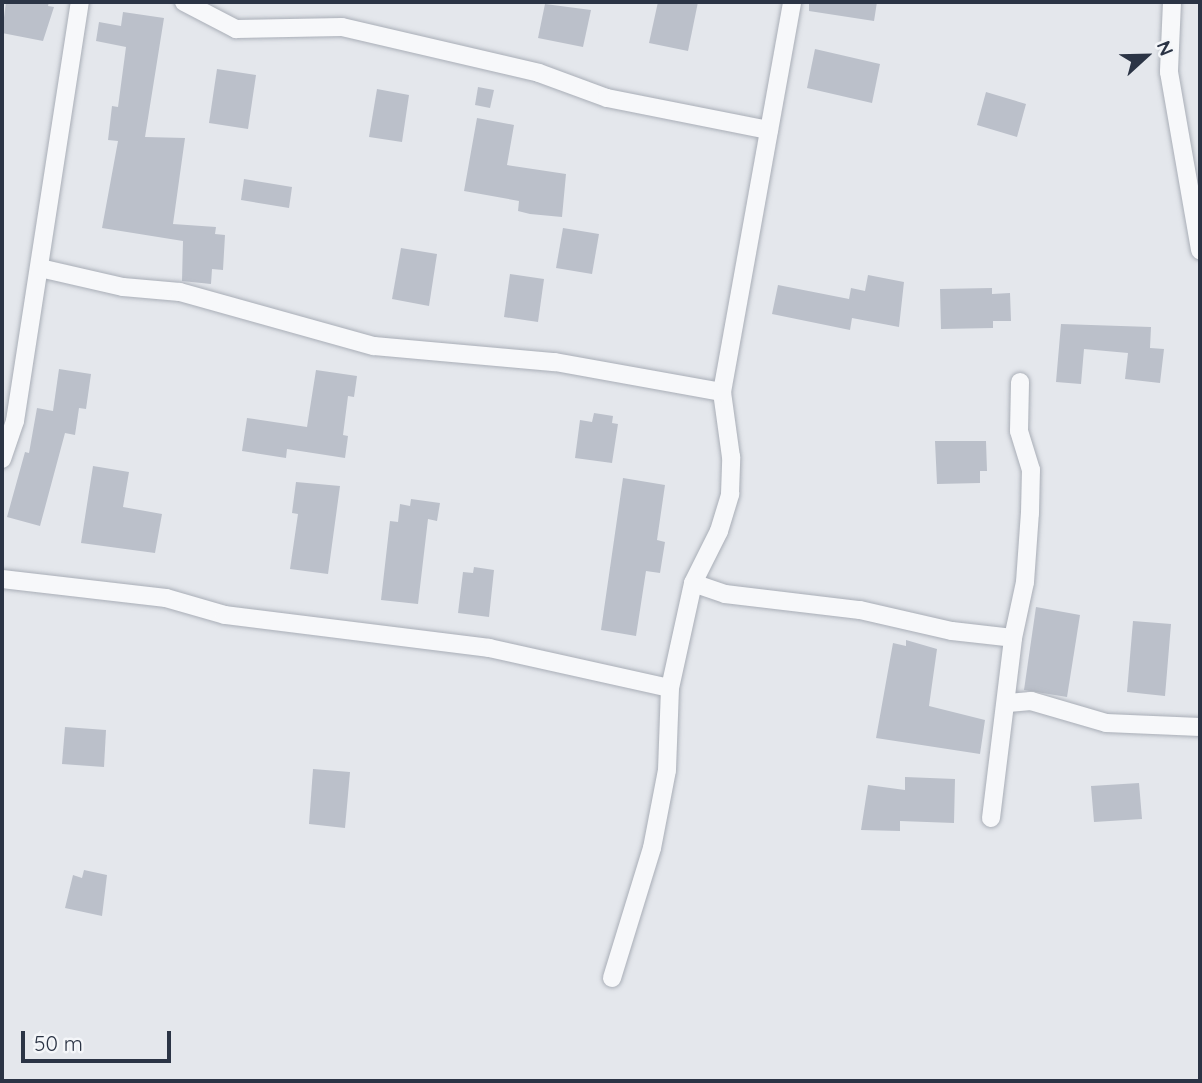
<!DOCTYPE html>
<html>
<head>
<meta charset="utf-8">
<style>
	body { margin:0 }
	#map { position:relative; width:1202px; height:1083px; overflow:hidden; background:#e4e7ec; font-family:Quicksand,sans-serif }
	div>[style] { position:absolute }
	.building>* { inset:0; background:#bbc0ca }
	.roads { filter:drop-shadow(0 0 2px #a9aeb7) drop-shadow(0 0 2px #a9aeb7) }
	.minor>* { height:18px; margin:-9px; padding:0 9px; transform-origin:9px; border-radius:9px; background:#f7f8fa }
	span { translate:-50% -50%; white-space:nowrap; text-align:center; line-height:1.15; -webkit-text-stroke:5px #f4f6f9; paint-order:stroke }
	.frame { position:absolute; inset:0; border:4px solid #2b3445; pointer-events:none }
	.north { position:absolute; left:1111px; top:21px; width:70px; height:70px; -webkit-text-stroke:5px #f4f6f9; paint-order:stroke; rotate:68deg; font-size:19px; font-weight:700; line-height:28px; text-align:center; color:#2b3445 }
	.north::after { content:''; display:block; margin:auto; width:24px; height:32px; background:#2b3445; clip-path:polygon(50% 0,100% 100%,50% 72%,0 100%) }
	.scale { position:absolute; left:21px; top:1031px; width:150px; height:32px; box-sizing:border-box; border:4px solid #2b3445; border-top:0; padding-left:9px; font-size:21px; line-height:24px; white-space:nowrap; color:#2b3445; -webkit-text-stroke:5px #f4f6f9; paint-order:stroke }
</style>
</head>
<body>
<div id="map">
	<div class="building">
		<i style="clip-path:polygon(6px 2px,49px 2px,48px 6px,54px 7px,43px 41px,2px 33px)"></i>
		<i style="clip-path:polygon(658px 2px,698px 2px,688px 51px,649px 43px)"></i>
		<i style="clip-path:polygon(809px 2px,877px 2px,874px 21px,809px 11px)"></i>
		<i style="clip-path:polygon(545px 4px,591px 10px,583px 47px,538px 38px)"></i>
		<i style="clip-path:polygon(123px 12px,164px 18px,145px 137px,185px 138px,173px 224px,216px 227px,215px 234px,225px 235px,223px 270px,212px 269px,211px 284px,182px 281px,183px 241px,102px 228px,118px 141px,108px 140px,112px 106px,118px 107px,126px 47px,96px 41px,99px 22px,121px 26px)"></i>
		<i style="clip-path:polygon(815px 49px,880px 64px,872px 103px,807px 88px)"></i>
		<i style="clip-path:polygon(217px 69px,256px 75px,248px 129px,209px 123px)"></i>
		<i style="clip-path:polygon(478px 87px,494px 90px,490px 108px,475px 105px)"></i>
		<i style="clip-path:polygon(377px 89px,409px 95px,402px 142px,369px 137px)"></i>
		<i style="clip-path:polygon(986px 92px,1026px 104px,1017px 137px,977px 125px)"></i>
		<i style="clip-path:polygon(477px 118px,514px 125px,507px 165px,566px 174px,562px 217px,530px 214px,518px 211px,519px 201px,464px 191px)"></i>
		<i style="clip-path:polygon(244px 179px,292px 187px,289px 208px,241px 200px)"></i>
		<i style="clip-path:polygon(563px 228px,599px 234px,592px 274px,556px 268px)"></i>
		<i style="clip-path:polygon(401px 248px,437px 254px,429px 306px,392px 299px)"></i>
		<i style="clip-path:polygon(510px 274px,544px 279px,538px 322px,504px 317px)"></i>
		<i style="clip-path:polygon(868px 275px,904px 282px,899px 327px,852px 318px,850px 330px,772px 314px,778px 285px,849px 299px,851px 288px,865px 291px)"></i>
		<i style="clip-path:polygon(992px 288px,992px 294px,1010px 293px,1011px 321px,993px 321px,993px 328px,941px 329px,940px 289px)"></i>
		<i style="clip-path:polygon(1061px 324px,1151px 327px,1150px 348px,1164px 349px,1160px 383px,1125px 379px,1128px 353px,1084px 349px,1081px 384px,1056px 382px)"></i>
		<i style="clip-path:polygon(59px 369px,91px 374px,86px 409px,79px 408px,75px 435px,65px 433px,40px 526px,7px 517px,25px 452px,29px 453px,37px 408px,53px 411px)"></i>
		<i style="clip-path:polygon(316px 370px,357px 376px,354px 397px,348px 396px,343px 435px,348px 436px,345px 458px,287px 449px,286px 458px,242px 451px,247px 418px,307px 427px)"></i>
		<i style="clip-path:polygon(594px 413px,613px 416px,612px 423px,618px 424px,612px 463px,575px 458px,580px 420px,592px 422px)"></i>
		<i style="clip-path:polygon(935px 441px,986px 441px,987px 471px,980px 471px,980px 483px,937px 484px)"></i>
		<i style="clip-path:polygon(93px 466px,129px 472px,123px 507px,162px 514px,155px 553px,81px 543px)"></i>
		<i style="clip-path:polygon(623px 478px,665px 485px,657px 540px,665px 542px,660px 573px,646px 571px,636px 636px,601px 630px)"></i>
		<i style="clip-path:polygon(296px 482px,340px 486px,328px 574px,290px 569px,298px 514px,292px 513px)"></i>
		<i style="clip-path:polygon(411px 499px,440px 503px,437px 521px,428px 519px,418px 604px,381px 600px,390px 521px,398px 522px,400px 504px,410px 506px)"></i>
		<i style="clip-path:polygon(474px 567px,494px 570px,489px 617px,458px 613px,463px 572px,473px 573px)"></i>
		<i style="clip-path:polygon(1036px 607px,1080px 615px,1067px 697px,1024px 690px)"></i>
		<i style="clip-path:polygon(1133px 621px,1171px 624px,1165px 696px,1127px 692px)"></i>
		<i style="clip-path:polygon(906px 640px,937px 649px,929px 706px,985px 720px,980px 754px,876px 738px,893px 643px,906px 646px)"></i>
		<i style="clip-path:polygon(65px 727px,106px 730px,104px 767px,62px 764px)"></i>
		<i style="clip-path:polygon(313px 769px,350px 772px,345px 828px,309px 824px)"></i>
		<i style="clip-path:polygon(905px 777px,955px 779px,954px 823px,900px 821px,900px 831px,861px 830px,868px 785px,905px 790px)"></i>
		<i style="clip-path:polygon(1139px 783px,1142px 819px,1094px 822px,1091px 786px)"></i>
		<i style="clip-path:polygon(84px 870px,107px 875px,102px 916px,65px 908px,73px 875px,82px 878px)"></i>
	</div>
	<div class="roads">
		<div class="minor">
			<i style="left:184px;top:2px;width:59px;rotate:27.4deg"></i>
			<i style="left:236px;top:29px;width:106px;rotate:-1.1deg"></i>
			<i style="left:342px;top:27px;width:202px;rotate:13.1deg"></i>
			<i style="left:539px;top:73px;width:72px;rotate:20.2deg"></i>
			<i style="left:607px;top:98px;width:165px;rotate:11.2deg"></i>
			<i style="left:1172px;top:2px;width:70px;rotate:92.5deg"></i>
			<i style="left:1169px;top:72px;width:181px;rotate:80.1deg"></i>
			<i style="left:40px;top:268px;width:85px;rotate:12.9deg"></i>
			<i style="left:123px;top:287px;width:57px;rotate:5deg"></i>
			<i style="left:180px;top:292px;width:201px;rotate:15.6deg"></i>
			<i style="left:374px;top:346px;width:182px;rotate:5.1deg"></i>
			<i style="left:555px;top:362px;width:170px;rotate:10.2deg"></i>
			<i style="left:2px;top:459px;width:40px;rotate:-71.1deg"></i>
			<i style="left:15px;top:421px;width:424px;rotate:-81.2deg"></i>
			<i style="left:2px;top:579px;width:165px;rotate:6.6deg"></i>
			<i style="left:166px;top:598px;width:61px;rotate:16.1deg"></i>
			<i style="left:225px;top:615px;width:266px;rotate:7.1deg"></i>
			<i style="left:489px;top:648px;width:185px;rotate:12.5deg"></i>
			<i style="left:693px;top:583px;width:34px;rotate:19deg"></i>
			<i style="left:725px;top:594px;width:136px;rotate:6.8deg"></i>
			<i style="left:860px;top:610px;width:94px;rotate:12.9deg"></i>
			<i style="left:952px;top:631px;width:61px;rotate:6.5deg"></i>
			<i style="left:1008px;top:703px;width:23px;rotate:-5deg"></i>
			<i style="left:1031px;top:701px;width:78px;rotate:16.3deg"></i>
			<i style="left:1106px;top:723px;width:94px;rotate:2.4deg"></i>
			<i style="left:991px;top:818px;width:181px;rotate:-83deg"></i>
			<i style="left:1013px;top:638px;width:57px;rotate:-77.9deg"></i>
			<i style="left:1025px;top:582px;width:69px;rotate:-85.9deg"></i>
			<i style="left:1030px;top:513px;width:43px;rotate:-88.7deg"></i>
			<i style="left:1031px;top:470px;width:41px;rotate:-107.1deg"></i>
			<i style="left:1019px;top:431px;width:49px;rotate:-88.8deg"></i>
			<i style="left:612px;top:978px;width:136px;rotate:-72.9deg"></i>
			<i style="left:652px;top:848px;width:79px;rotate:-79.1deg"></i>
			<i style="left:667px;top:770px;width:82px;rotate:-87.9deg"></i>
			<i style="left:670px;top:688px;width:107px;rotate:-77.6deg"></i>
			<i style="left:693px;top:583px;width:58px;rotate:-63.4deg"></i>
			<i style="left:719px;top:531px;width:39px;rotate:-73deg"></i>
			<i style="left:730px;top:494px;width:37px;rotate:-88deg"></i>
			<i style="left:731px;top:457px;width:66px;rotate:-97.9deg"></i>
			<i style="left:722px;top:392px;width:396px;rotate:-79.8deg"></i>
		</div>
	</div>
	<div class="frame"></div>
	<div class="north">N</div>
	<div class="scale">50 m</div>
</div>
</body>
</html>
